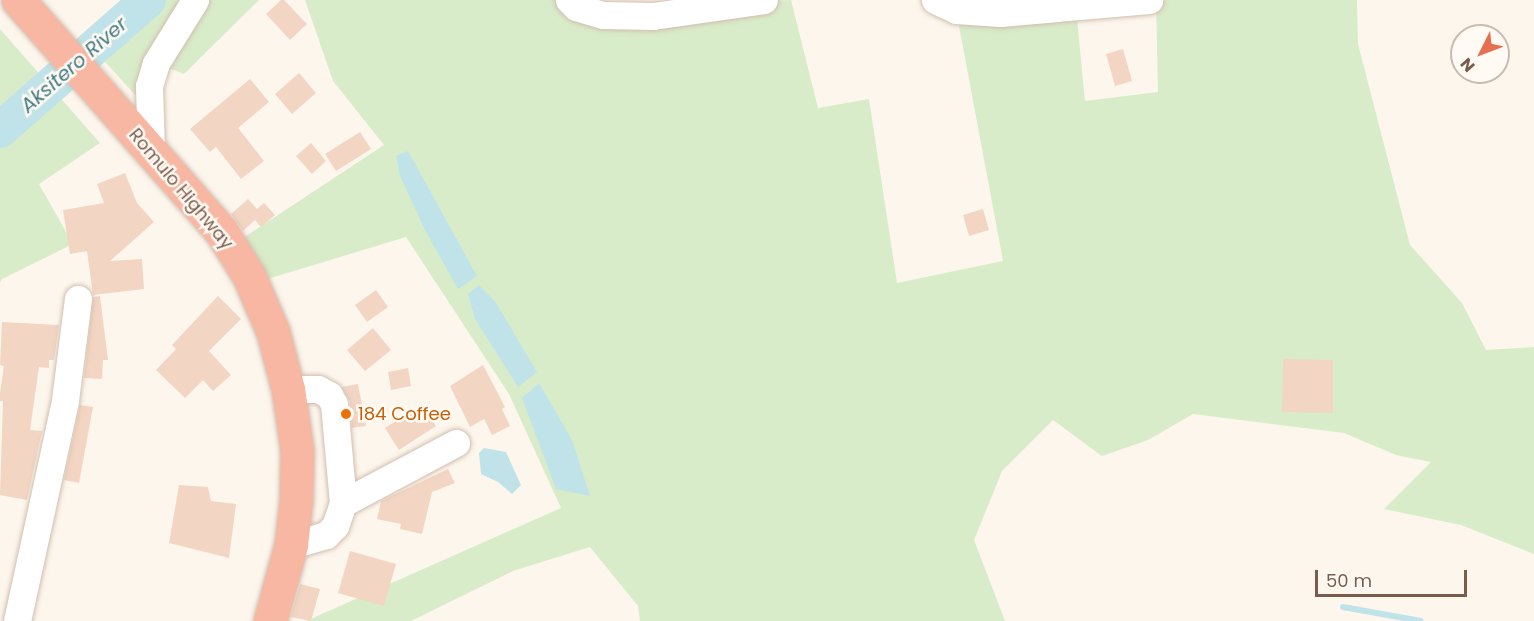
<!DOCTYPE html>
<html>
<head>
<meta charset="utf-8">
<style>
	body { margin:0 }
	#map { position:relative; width:1534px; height:621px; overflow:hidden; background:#fdf6ec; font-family:Poppins,sans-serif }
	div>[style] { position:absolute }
	.green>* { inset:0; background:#d8ecc9 }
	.water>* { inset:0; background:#bfe3e8 }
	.stream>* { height:6px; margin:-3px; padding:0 3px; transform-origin:3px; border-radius:3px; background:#bfe3e8 }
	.river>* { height:36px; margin:-18px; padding:0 18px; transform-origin:18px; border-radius:18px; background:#bfe3e8 }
	.building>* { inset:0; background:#f3d5c3 }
	.roads { filter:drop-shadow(0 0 2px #d1beb0) drop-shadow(0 0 2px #d1beb0) }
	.minor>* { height:27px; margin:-13.5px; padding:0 13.5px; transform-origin:13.5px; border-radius:13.5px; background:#fff }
	.highway>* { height:33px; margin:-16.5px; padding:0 16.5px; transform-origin:16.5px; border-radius:16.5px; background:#f7b7a3 }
	.dots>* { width:16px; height:16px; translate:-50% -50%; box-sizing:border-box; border:3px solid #fffaf3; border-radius:50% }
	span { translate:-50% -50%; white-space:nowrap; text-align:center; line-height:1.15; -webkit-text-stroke:5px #fffaf3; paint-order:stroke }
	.street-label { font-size:18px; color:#7a5c4d }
	.food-label { font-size:18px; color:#c56008 }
	.left { translate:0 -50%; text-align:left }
	.water-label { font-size:20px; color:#437c86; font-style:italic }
	.north { position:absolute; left:1450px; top:24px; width:60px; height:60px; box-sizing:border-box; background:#fffaf3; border:2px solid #cabbb1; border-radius:50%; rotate:228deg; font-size:16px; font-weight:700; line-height:24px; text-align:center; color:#7a5c4d }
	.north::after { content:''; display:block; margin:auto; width:21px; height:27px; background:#e76f51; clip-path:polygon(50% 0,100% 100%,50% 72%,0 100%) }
	.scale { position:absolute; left:1315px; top:570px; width:152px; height:27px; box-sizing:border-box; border:3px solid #7a5c4d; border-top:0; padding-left:8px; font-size:18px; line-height:21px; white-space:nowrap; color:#7a5c4d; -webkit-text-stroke:4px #fffaf3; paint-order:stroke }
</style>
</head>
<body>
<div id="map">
	<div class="green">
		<i style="clip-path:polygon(149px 0,259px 0,184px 74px,156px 63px,136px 96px,98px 54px)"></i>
		<i style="clip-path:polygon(305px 0,569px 0,576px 7px,791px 0,818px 108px,869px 99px,897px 283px,1003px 261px,956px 10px,1076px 8px,1085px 101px,1158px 92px,1156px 0,1357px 0,1358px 44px,1410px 245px,1462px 303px,1486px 350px,1534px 347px,1534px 554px,1461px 525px,1384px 509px,1431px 462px,1396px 455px,1344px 433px,1193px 414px,1148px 440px,1102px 456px,1053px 420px,1002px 471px,974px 540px,1005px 621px,640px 621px,638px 606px,590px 547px,513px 571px,411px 621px,306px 621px,561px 508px,509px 394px,406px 237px,261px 281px,237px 242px,384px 145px,333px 81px)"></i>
		<i style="clip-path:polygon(0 29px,100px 143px,39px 184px,73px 244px,2px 279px,0 283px)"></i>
	</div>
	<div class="water">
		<i style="clip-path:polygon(408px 151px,477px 276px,458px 289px,425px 230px,400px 176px,396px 156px)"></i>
		<i style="clip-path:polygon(479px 285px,495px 301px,537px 372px,518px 387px,475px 319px,468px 294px)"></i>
		<i style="clip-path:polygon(539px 383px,572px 440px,590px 496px,556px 489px,522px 398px)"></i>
		<i style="clip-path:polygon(484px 448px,506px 452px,521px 485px,512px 494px,498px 482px,481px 474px,479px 453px)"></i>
	</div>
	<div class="stream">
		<i style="left:1343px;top:607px;width:79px;rotate:10.2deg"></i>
	</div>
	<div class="river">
		<i style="left:0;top:130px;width:197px;rotate:-41.3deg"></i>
	</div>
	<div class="building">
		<i style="clip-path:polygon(281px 0,284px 0,307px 24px,290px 40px,266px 14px)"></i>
		<i style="clip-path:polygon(1123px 49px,1132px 81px,1115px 86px,1106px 54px)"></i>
		<i style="clip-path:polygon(299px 73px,316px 93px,292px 114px,275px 94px)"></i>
		<i style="clip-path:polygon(250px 79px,269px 102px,238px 128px,264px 161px,241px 179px,216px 147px,210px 152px,190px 129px)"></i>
		<i style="clip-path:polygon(360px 132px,371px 149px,336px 171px,325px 154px)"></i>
		<i style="clip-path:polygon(311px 143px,326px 161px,312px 174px,296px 156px)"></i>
		<i style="clip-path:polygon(125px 173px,137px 203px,154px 222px,110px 261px,142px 259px,144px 289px,93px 295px,87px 251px,70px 254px,63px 210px,104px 203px,97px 184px)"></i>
		<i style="clip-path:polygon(248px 199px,257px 209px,264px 203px,275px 215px,261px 227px,255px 220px,243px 231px,231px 214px)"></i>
		<i style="clip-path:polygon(983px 209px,989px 230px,969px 236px,963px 215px)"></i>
		<i style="clip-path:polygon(376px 290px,388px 307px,367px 322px,355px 305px)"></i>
		<i style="clip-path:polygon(100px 296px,108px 360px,103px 360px,102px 379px,84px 378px,93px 297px)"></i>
		<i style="clip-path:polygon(218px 296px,241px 319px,209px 351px,231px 375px,213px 391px,203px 380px,185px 398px,156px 370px,176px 349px,172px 345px)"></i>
		<i style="clip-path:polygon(2px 322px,59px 325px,54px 360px,49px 360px,49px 368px,39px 367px,30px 430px,42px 431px,27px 500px,0 495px,3px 401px,0 401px,0 393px,4px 366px,0 365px)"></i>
		<i style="clip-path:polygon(373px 328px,391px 350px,365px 371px,347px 350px)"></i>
		<i style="clip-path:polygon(1283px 359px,1333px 360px,1333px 413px,1282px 412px)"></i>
		<i style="clip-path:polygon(483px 365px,505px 407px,502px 409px,510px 426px,492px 435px,484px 419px,470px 427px,450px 386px)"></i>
		<i style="clip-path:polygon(408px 368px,411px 386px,391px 390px,388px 372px)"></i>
		<i style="clip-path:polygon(358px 384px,366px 426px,352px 428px,350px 402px,342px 387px)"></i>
		<i style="clip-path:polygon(422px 404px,436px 426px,399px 450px,385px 428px)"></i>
		<i style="clip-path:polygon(80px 405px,93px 407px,79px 483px,64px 480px)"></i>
		<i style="clip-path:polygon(448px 469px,455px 483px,432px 492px,422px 534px,400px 529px,401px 524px,377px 519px,381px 501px)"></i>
		<i style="clip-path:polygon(179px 485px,208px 487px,211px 501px,236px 504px,229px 558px,169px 543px)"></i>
		<i style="clip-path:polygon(350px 551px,396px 564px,384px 606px,338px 593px)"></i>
		<i style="clip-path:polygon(300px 584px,320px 589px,311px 621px,291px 617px)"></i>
	</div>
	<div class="roads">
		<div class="minor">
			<i style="left:569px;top:0;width:10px;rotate:45deg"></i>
			<i style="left:576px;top:7px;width:28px;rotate:17deg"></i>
			<i style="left:603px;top:15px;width:50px;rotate:1.1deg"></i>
			<i style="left:653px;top:16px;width:112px;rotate:-8.2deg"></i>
			<i style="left:935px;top:0;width:23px;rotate:25deg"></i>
			<i style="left:956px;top:10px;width:44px;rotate:3.9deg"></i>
			<i style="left:1000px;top:13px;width:150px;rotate:-5deg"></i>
			<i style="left:151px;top:150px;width:64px;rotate:-91.8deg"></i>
			<i style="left:149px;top:86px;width:24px;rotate:-73deg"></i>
			<i style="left:156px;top:63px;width:74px;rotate:-58.2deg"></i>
			<i style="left:288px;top:389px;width:30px"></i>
			<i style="left:318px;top:389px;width:13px;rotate:29deg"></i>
			<i style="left:329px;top:395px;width:10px;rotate:61deg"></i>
			<i style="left:334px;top:404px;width:99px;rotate:84.8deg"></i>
			<i style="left:343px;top:503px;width:24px;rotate:109deg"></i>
			<i style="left:335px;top:526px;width:13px;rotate:135deg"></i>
			<i style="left:326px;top:535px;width:36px;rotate:164deg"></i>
			<i style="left:343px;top:503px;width:128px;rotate:-28deg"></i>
			<i style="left:17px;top:621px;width:226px;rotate:-77.7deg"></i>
			<i style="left:65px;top:400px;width:102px;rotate:-82.7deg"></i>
		</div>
		<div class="highway">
			<i style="left:18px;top:0;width:308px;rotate:48.7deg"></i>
			<i style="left:221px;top:231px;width:53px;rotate:58.1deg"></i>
			<i style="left:249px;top:276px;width:61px;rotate:66.8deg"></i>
			<i style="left:273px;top:332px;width:59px;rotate:75.3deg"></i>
			<i style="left:288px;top:389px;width:62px;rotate:81.6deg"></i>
			<i style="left:297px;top:450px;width:50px;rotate:91.1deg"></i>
			<i style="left:296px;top:500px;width:45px;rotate:96.3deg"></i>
			<i style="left:291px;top:545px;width:79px;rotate:105.4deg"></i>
		</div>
	</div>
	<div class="dots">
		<i style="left:346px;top:414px;background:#e8710a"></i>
	</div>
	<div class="street-label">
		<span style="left:181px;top:189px;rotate:50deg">Romulo Highway</span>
	</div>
	<div class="food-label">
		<span class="left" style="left:358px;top:414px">184 Coffee</span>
	</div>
	<div class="water-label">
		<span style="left:74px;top:65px;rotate:-41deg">Aksitero River</span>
	</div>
	<div class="north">N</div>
	<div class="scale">50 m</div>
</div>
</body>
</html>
